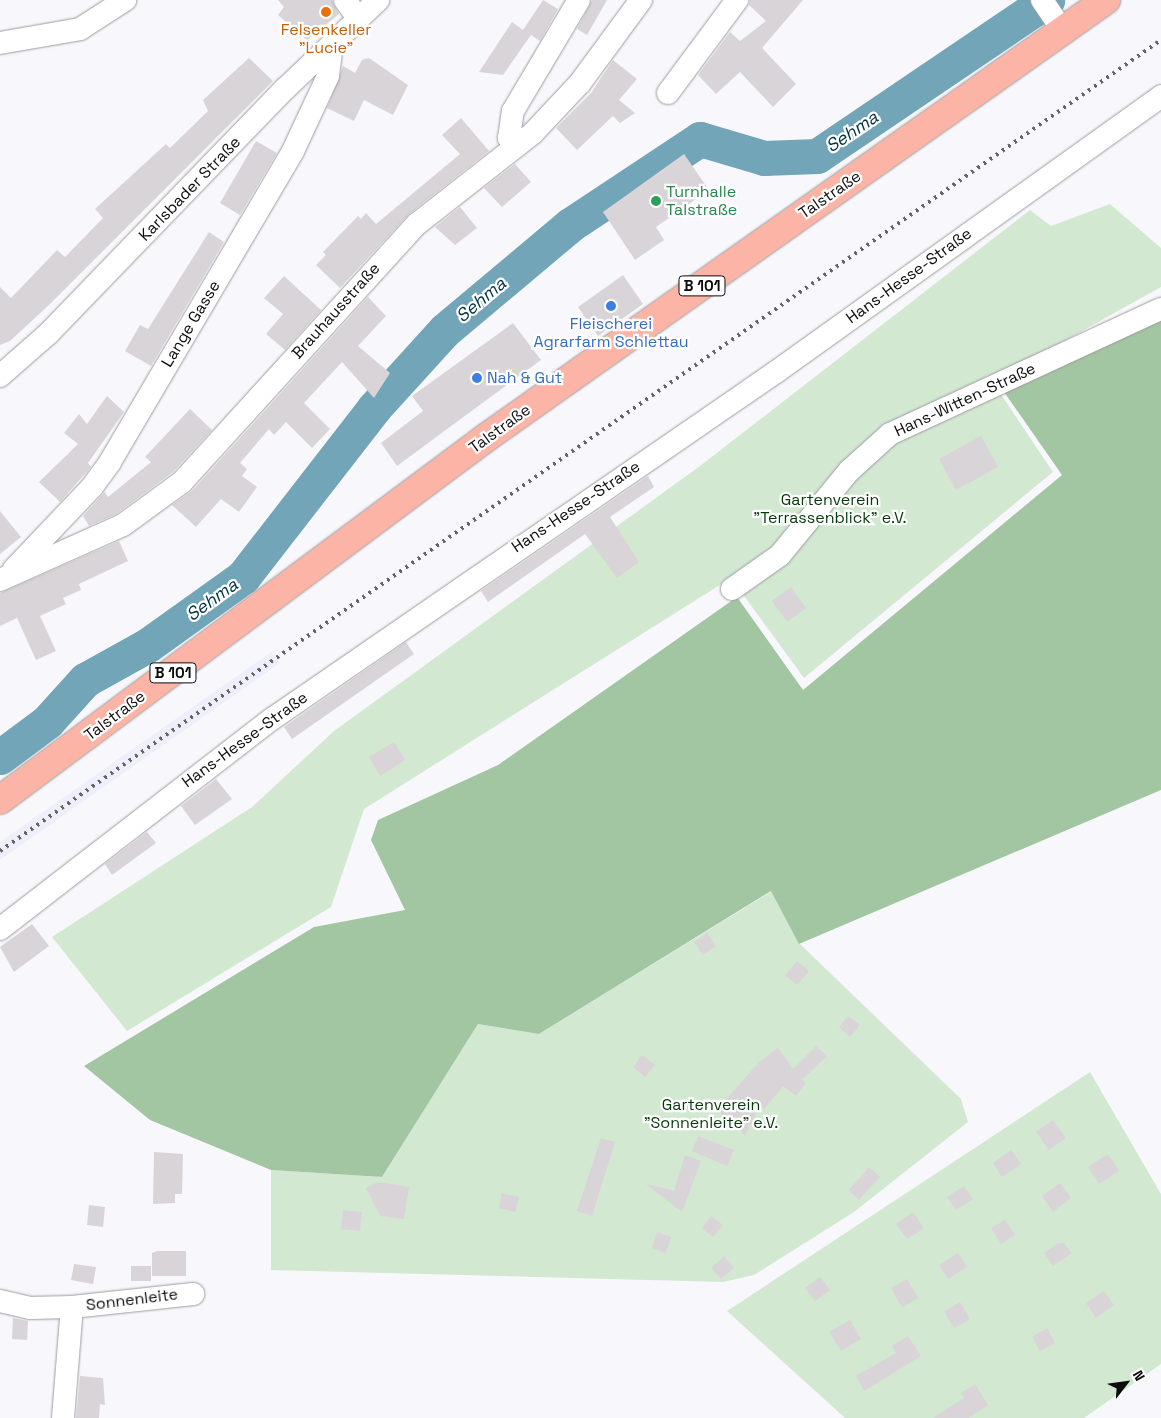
<!DOCTYPE html>
<html>
<head>
<meta charset="utf-8">
<style>
	body { margin:0 }
	#map { position:relative; width:1161px; height:1418px; overflow:hidden; background:#f8f8fc; font-family:"Space Grotesk",sans-serif }
	div>[style] { position:absolute }
	.built>* { inset:0; background:#efeffb }
	.green>* { inset:0; background:#d2e8d1 }
	.forest>* { inset:0; background:#a3c6a2 }
	.river>* { height:35px; margin:-17.5px; padding:0 17.5px; transform-origin:17.5px; border-radius:17.5px; background:#71a5b7 }
	.building>* { inset:0; background:#d9d4d7 }
	.roads { filter:drop-shadow(0 0 1px #9c9ca0) drop-shadow(0 0 1px #9c9ca0) }
	.street>* { height:22px; margin:-11px; padding:0 11px; transform-origin:11px; border-radius:11px; background:#fff }
	.primary>* { height:28px; margin:-14px; padding:0 14px; transform-origin:14px; border-radius:14px; background:#fbb4a5 }
	.rail>* { height:4px; margin-top:-2px; transform-origin:0; background:repeating-linear-gradient(90deg,#646466 0 2.5px,transparent 0 7.5px) }
	.dots>* { width:14px; height:14px; translate:-50% -50%; box-sizing:border-box; border:2px solid #fff; border-radius:50% }
	span { translate:-50% -50%; white-space:nowrap; text-align:center; line-height:1.15; -webkit-text-stroke:4.5px #fff; paint-order:stroke }
	.shield-label span { padding:1px 4px; background:#fff; border:1px solid; border-radius:4px; -webkit-text-stroke-width:0 }
	.shield-label { font-size:15px; color:#0c0c0d; font-weight:700 }
	.food-label { font-size:16px; color:#c56008 }
	.street-label { font-size:16px; color:#0c0c0d }
	.leisure-label { font-size:16px; color:#27864d }
	.left { translate:0 -50%; text-align:left }
	.shop-label { font-size:16px; color:#366cbe }
	.park-label { font-size:16px; color:#063a0b }
	.water-label { font-size:18px; color:#003340; font-style:italic }
	.north { position:absolute; left:1101px; top:1358px; width:50px; height:50px; -webkit-text-stroke:4px #fff; paint-order:stroke; rotate:60deg; font-size:14px; font-weight:700; line-height:20px; text-align:center; color:#0c0c0d }
	.north::after { content:''; display:block; margin:auto; width:18px; height:22px; background:#0c0c0d; clip-path:polygon(50% 0,100% 100%,50% 72%,0 100%) }
</style>
</head>
<body>
<div id="map">
	<div class="built">
		<i style="clip-path:polygon(271px 652px,280px 663px,0 860px,0 842px)"></i>
	</div>
	<div class="green">
		<i style="clip-path:polygon(1110px 204px,1161px 248px,1161px 287px,992px 381px,1053px 472px,804px 678px,731px 578px,364px 809px,331px 907px,127px 1031px,52px 937px,252px 807px,334px 731px,700px 466px,1030px 210px,1051px 226px)"></i>
		<i style="clip-path:polygon(772px 891px,800px 944px,961px 1099px,968px 1122px,854px 1212px,754px 1275px,723px 1282px,271px 1270px,271px 1170px,382px 1177px,478px 1024px,539px 1034px)"></i>
		<i style="clip-path:polygon(1090px 1072px,1161px 1194px,1161px 1364px,1084px 1418px,845px 1418px,727px 1311px)"></i>
	</div>
	<div class="forest">
		<i style="clip-path:polygon(1161px 315px,1161px 790px,799px 944px,771px 891px,539px 1034px,478px 1024px,382px 1177px,271px 1170px,150px 1120px,84px 1066px,314px 927px,405px 910px,371px 840px,378px 820px,498px 765px,737px 597px,803px 690px,1062px 475px,1002px 389px)"></i>
	</div>
	<div class="river">
		<i style="left:0;top:757px;width:59px;rotate:-36.7deg"></i>
		<i style="left:47px;top:722px;width:57px;rotate:-47.9deg"></i>
		<i style="left:85px;top:680px;width:72px;rotate:-29.1deg"></i>
		<i style="left:148px;top:645px;width:117px;rotate:-35.6deg"></i>
		<i style="left:243px;top:577px;width:214px;rotate:-52.2deg"></i>
		<i style="left:374px;top:408px;width:105px;rotate:-47.7deg"></i>
		<i style="left:445px;top:330px;width:163px;rotate:-40deg"></i>
		<i style="left:570px;top:225px;width:156px;rotate:-33.5deg"></i>
		<i style="left:700px;top:139px;width:67px;rotate:16.5deg"></i>
		<i style="left:764px;top:158px;width:53px;rotate:-2.2deg"></i>
		<i style="left:817px;top:156px;width:278px;rotate:-34.1deg"></i>
	</div>
	<div class="building">
		<i style="clip-path:polygon(278px 0,332px 0,339px 14px,307px 40px,278px 15px,284px 7px)"></i>
		<i style="clip-path:polygon(543px 0,558px 9px,540px 41px,531px 35px,503px 75px,479px 72px,512px 22px,523px 30px)"></i>
		<i style="clip-path:polygon(592px 0,607px 0,587px 35px,577px 29px)"></i>
		<i style="clip-path:polygon(750px 0,803px 0,762px 48px,796px 84px,773px 107px,740px 72px,716px 94px,698px 75px,730px 32px,740px 41px,766px 21px,749px 5px)"></i>
		<i style="clip-path:polygon(249px 58px,273px 81px,49px 305px,10px 341px,0 345px,0 287px,11px 298px,57px 250px,65px 257px,103px 218px,95px 209px,166px 144px,170px 148px,208px 111px,203px 100px)"></i>
		<i style="clip-path:polygon(369px 58px,408px 85px,393px 115px,364px 100px,354px 121px,327px 108px,343px 66px,355px 73px,362px 60px)"></i>
		<i style="clip-path:polygon(613px 60px,637px 79px,619px 100px,635px 113px,620px 123px,613px 116px,577px 150px,556px 128px,591px 93px)"></i>
		<i style="clip-path:polygon(461px 118px,489px 151px,409px 214px,340px 288px,316px 265px,326px 255px,323px 252px,358px 216px,361px 219px,366px 213px,376px 224px,460px 154px,442px 135px)"></i>
		<i style="clip-path:polygon(256px 141px,277px 153px,240px 215px,220px 203px)"></i>
		<i style="clip-path:polygon(684px 154px,709px 190px,656px 227px,664px 240px,635px 260px,603px 212px)"></i>
		<i style="clip-path:polygon(515px 164px,531px 182px,502px 207px,484px 188px)"></i>
		<i style="clip-path:polygon(460px 207px,477px 228px,455px 245px,435px 227px)"></i>
		<i style="clip-path:polygon(209px 232px,224px 242px,151px 366px,125px 351px,140px 325px,148px 329px)"></i>
		<i style="clip-path:polygon(623px 275px,643px 304px,598px 336px,578px 307px)"></i>
		<i style="clip-path:polygon(284px 276px,321px 310px,285px 350px,266px 334px,283px 314px,264px 298px)"></i>
		<i style="clip-path:polygon(368px 297px,386px 316px,358px 346px,390px 373px,374px 398px,342px 362px,304px 403px,330px 429px,312px 448px,286px 422px,274px 435px,269px 429px,240px 463px,247px 469px,242px 476px,257px 487px,239px 512px,221px 499px,196px 527px,172px 505px,192px 491px)"></i>
		<i style="clip-path:polygon(513px 323px,541px 360px,397px 466px,381px 443px,423px 411px,412px 396px)"></i>
		<i style="clip-path:polygon(107px 396px,124px 412px,88px 463px,91px 467px,60px 502px,39px 482px,78px 444px,64px 433px,79px 414px,87px 424px)"></i>
		<i style="clip-path:polygon(190px 409px,212px 430px,173px 472px,116px 514px,89px 526px,83px 516px,105px 492px,108px 497px,151px 462px,145px 457px)"></i>
		<i style="clip-path:polygon(981px 436px,998px 467px,956px 490px,939px 459px)"></i>
		<i style="clip-path:polygon(648px 476px,654px 487px,610px 517px,639px 562px,617px 578px,585px 534px,488px 602px,481px 591px)"></i>
		<i style="clip-path:polygon(0 511px,21px 537px,0 554px)"></i>
		<i style="clip-path:polygon(119px 541px,128px 561px,79px 584px,81px 590px,63px 598px,66px 604px,40px 616px,56px 651px,36px 660px,17px 618px,0 626px,0 593px)"></i>
		<i style="clip-path:polygon(791px 587px,806px 608px,787px 622px,772px 601px)"></i>
		<i style="clip-path:polygon(406px 642px,414px 654px,292px 739px,284px 727px)"></i>
		<i style="clip-path:polygon(394px 742px,405px 760px,380px 776px,369px 757px)"></i>
		<i style="clip-path:polygon(216px 779px,232px 799px,195px 825px,181px 806px)"></i>
		<i style="clip-path:polygon(147px 832px,156px 843px,112px 875px,105px 864px)"></i>
		<i style="clip-path:polygon(32px 924px,49px 946px,14px 972px,0 947px)"></i>
		<i style="clip-path:polygon(707px 933px,716px 946px,703px 955px,694px 942px)"></i>
		<i style="clip-path:polygon(797px 961px,809px 971px,797px 985px,785px 975px)"></i>
		<i style="clip-path:polygon(848px 1016px,860px 1025px,850px 1037px,839px 1027px)"></i>
		<i style="clip-path:polygon(816px 1046px,827px 1056px,802px 1080px,806px 1083px,796px 1096px,783px 1086px,764px 1109px,760px 1106px,745px 1135px,717px 1110px,759px 1062px,778px 1048px,793px 1069px)"></i>
		<i style="clip-path:polygon(642px 1055px,655px 1065px,645px 1077px,633px 1067px)"></i>
		<i style="clip-path:polygon(1053px 1120px,1066px 1138px,1049px 1150px,1036px 1132px)"></i>
		<i style="clip-path:polygon(698px 1136px,734px 1150px,727px 1166px,692px 1151px)"></i>
		<i style="clip-path:polygon(601px 1138px,615px 1142px,592px 1216px,577px 1211px)"></i>
		<i style="clip-path:polygon(1011px 1150px,1021px 1164px,1002px 1177px,993px 1163px)"></i>
		<i style="clip-path:polygon(154px 1152px,183px 1154px,182px 1194px,175px 1194px,175px 1203px,153px 1204px)"></i>
		<i style="clip-path:polygon(1108px 1154px,1119px 1171px,1099px 1184px,1088px 1167px)"></i>
		<i style="clip-path:polygon(685px 1155px,701px 1161px,682px 1212px,646px 1184px,674px 1191px)"></i>
		<i style="clip-path:polygon(869px 1167px,880px 1177px,859px 1200px,849px 1190px)"></i>
		<i style="clip-path:polygon(378px 1182px,409px 1187px,404px 1219px,380px 1216px,366px 1188px)"></i>
		<i style="clip-path:polygon(1060px 1183px,1071px 1198px,1053px 1212px,1042px 1196px)"></i>
		<i style="clip-path:polygon(964px 1186px,973px 1199px,956px 1210px,947px 1197px)"></i>
		<i style="clip-path:polygon(502px 1193px,519px 1197px,515px 1212px,499px 1208px)"></i>
		<i style="clip-path:polygon(89px 1205px,105px 1207px,103px 1227px,87px 1225px)"></i>
		<i style="clip-path:polygon(343px 1210px,362px 1212px,360px 1231px,341px 1229px)"></i>
		<i style="clip-path:polygon(913px 1212px,924px 1228px,907px 1239px,896px 1224px)"></i>
		<i style="clip-path:polygon(711px 1216px,723px 1225px,713px 1237px,702px 1228px)"></i>
		<i style="clip-path:polygon(1005px 1220px,1015px 1235px,1001px 1244px,991px 1228px)"></i>
		<i style="clip-path:polygon(657px 1232px,671px 1237px,666px 1253px,652px 1248px)"></i>
		<i style="clip-path:polygon(1058px 1243px,1064px 1243px,1072px 1253px,1053px 1266px,1044px 1253px)"></i>
		<i style="clip-path:polygon(157px 1251px,186px 1251px,186px 1276px,152px 1276px,152px 1253px)"></i>
		<i style="clip-path:polygon(958px 1253px,967px 1267px,948px 1279px,939px 1265px)"></i>
		<i style="clip-path:polygon(724px 1256px,734px 1268px,721px 1279px,711px 1268px)"></i>
		<i style="clip-path:polygon(74px 1264px,96px 1267px,93px 1284px,71px 1280px)"></i>
		<i style="clip-path:polygon(131px 1266px,151px 1266px,151px 1281px,131px 1281px)"></i>
		<i style="clip-path:polygon(820px 1277px,830px 1290px,815px 1301px,805px 1288px)"></i>
		<i style="clip-path:polygon(907px 1279px,918px 1298px,902px 1308px,891px 1288px)"></i>
		<i style="clip-path:polygon(1104px 1291px,1114px 1305px,1096px 1318px,1086px 1303px)"></i>
		<i style="clip-path:polygon(960px 1302px,970px 1319px,954px 1328px,944px 1312px)"></i>
		<i style="clip-path:polygon(13px 1318px,28px 1321px,27px 1340px,12px 1339px)"></i>
		<i style="clip-path:polygon(850px 1320px,861px 1339px,841px 1351px,829px 1332px)"></i>
		<i style="clip-path:polygon(1047px 1328px,1055px 1343px,1040px 1351px,1032px 1337px)"></i>
		<i style="clip-path:polygon(908px 1336px,921px 1356px,864px 1391px,856px 1376px,896px 1353px,892px 1346px)"></i>
		<i style="clip-path:polygon(80px 1376px,103px 1378px,105px 1405px,100px 1404px,99px 1418px,76px 1418px)"></i>
		<i style="clip-path:polygon(975px 1384px,988px 1405px,968px 1418px,933px 1418px,964px 1398px,961px 1393px)"></i>
	</div>
	<div class="roads">
		<div class="street">
			<i style="left:345px;top:0;width:22px;rotate:54deg"></i>
			<i style="left:1042px;top:0;width:37px;rotate:56deg"></i>
			<i style="left:0;top:43px;width:81px;rotate:-9.9deg"></i>
			<i style="left:80px;top:29px;width:54px;rotate:-32.8deg"></i>
			<i style="left:668px;top:93px;width:116px;rotate:-53.4deg"></i>
			<i style="left:515px;top:147px;width:11px;rotate:-124deg"></i>
			<i style="left:509px;top:138px;width:27px;rotate:-82deg"></i>
			<i style="left:513px;top:111px;width:129px;rotate:-59.3deg"></i>
			<i style="left:0;top:376px;width:64px;rotate:-41.2deg"></i>
			<i style="left:48px;top:334px;width:341px;rotate:-46deg"></i>
			<i style="left:285px;top:89px;width:129px;rotate:-43.7deg"></i>
			<i style="left:14px;top:569px;width:113px;rotate:-46.4deg"></i>
			<i style="left:92px;top:487px;width:31px;rotate:-54deg"></i>
			<i style="left:110px;top:462px;width:361px;rotate:-59.5deg"></i>
			<i style="left:293px;top:151px;width:83px;rotate:-65deg"></i>
			<i style="left:328px;top:76px;width:31px;rotate:-83deg"></i>
			<i style="left:0;top:580px;width:135px;rotate:-24.1deg"></i>
			<i style="left:123px;top:525px;width:73px;rotate:-36.1deg"></i>
			<i style="left:182px;top:482px;width:349px;rotate:-47.7deg"></i>
			<i style="left:417px;top:224px;width:147px;rotate:-38.1deg"></i>
			<i style="left:533px;top:133px;width:69px;rotate:-46.8deg"></i>
			<i style="left:580px;top:83px;width:103px;rotate:-53.7deg"></i>
			<i style="left:732px;top:589px;width:59px;rotate:-35.3deg"></i>
			<i style="left:780px;top:555px;width:109px;rotate:-50.6deg"></i>
			<i style="left:849px;top:471px;width:55px;rotate:-42.1deg"></i>
			<i style="left:890px;top:434px;width:298px;rotate:-24.8deg"></i>
			<i style="left:0;top:929px;width:344px;rotate:-37.7deg"></i>
			<i style="left:272px;top:719px;width:612px;rotate:-34.55deg"></i>
			<i style="left:776px;top:372px;width:474px;rotate:-35.6deg"></i>
			<i style="left:0;top:1301px;width:31px;rotate:13deg"></i>
			<i style="left:30px;top:1308px;width:42px;rotate:-1.4deg"></i>
			<i style="left:72px;top:1307px;width:122px;rotate:-6.1deg"></i>
			<i style="left:63px;top:1418px;width:111px;rotate:-85.4deg"></i>
		</div>
		<div class="primary">
			<i style="left:0;top:800px;width:607px;rotate:-36.7deg"></i>
			<i style="left:487px;top:437px;width:758px;rotate:-35.22deg"></i>
		</div>
	</div>
	<div class="rail">
		<i style="left:0;top:851px;width:1416px;rotate:-34.94deg"></i>
	</div>
	<div class="dots">
		<i style="left:326px;top:12px;background:#e8710a"></i>
		<i style="left:656px;top:201px;background:#2e9e5b"></i>
		<i style="left:611px;top:306px;background:#3f7fe0"></i>
		<i style="left:477px;top:378px;background:#3f7fe0"></i>
	</div>
	<div class="shield-label">
		<span style="left:702px;top:286px">B 101</span>
		<span style="left:173px;top:673px">B 101</span>
	</div>
	<div class="food-label">
		<span style="left:326px;top:39px">Felsenkeller<br>"Lucie"</span>
	</div>
	<div class="street-label">
		<span style="left:190px;top:189px;rotate:-46deg">Karlsbader Straße</span>
		<span style="left:830px;top:195px;rotate:-35deg">Talstraße</span>
		<span style="left:909px;top:276px;rotate:-36deg">Hans-Hesse-Straße</span>
		<span style="left:336px;top:311px;rotate:-48deg">Brauhausstraße</span>
		<span style="left:191px;top:324px;rotate:-59deg">Lange Gasse</span>
		<span style="left:965px;top:400px;rotate:-25deg">Hans-Witten-Straße</span>
		<span style="left:500px;top:429px;rotate:-36deg">Talstraße</span>
		<span style="left:576px;top:507px;rotate:-34deg">Hans-Hesse-Straße</span>
		<span style="left:115px;top:716px;rotate:-37deg">Talstraße</span>
		<span style="left:245px;top:740px;rotate:-36deg">Hans-Hesse-Straße</span>
		<span style="left:132px;top:1300px;rotate:-7deg">Sonnenleite</span>
	</div>
	<div class="leisure-label">
		<span class="left" style="left:666px;top:201px">Turnhalle<br>Talstraße</span>
	</div>
	<div class="shop-label">
		<span style="left:611px;top:333px">Fleischerei<br>Agrarfarm Schlettau</span>
		<span class="left" style="left:487px;top:378px">Nah &amp; Gut</span>
	</div>
	<div class="park-label">
		<span style="left:830px;top:509px">Gartenverein<br>"Terrassenblick" e.V.</span>
		<span style="left:711px;top:1114px">Gartenverein<br>"Sonnenleite" e.V.</span>
	</div>
	<div class="water-label">
		<span style="left:852px;top:132px;rotate:-34deg">Sehma</span>
		<span style="left:481px;top:300px;rotate:-40deg">Sehma</span>
		<span style="left:212px;top:600px;rotate:-36deg">Sehma</span>
	</div>
	<div class="north">N</div>
</div>
</body>
</html>
